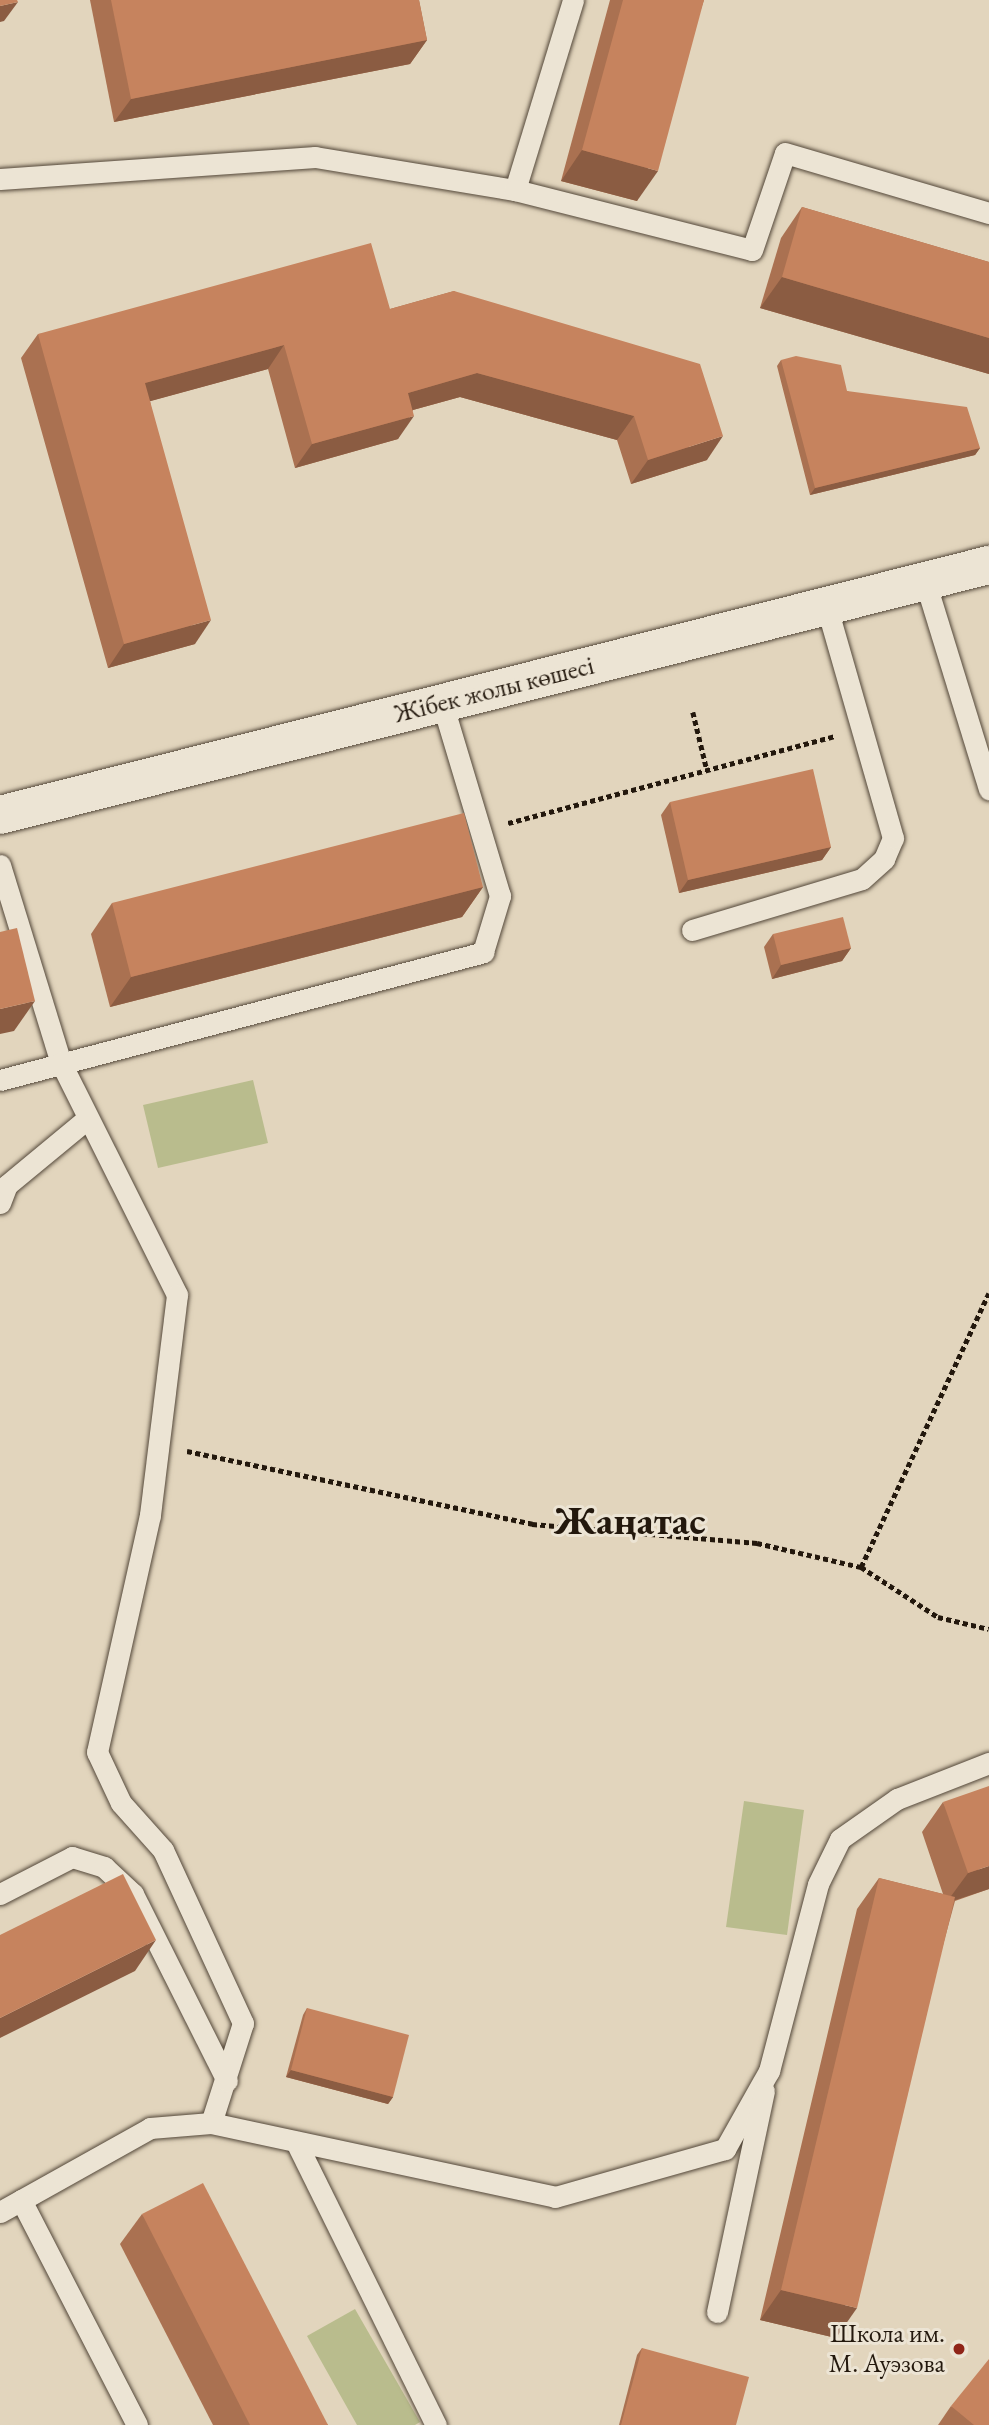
<!DOCTYPE html>
<html>
<head>
<meta charset="utf-8">
<style>
	body { margin:0 }
	#map { position:relative; width:989px; height:2425px; overflow:hidden; background:#e2d5bd; font-family:"EB Garamond",serif }
	div>[style] { position:absolute }
	.green>* { inset:0; background:#b9bc8d }
	.path>* { height:4.5px; margin-top:-2.25px; transform-origin:0; background:repeating-linear-gradient(90deg,#23180d 0 5px,transparent 0 8.5px) }
	.roads { filter:drop-shadow(0 0 2px #534739) drop-shadow(0 0 2px #534739) }
	.service>* { height:21px; margin:-10.5px; padding:0 10.5px; transform-origin:10.5px; border-radius:10.5px; background:#ece4d4 }
	.secondary>* { height:38px; margin:-19px; padding:0 19px; transform-origin:19px; border-radius:19px; background:#ece4d4 }
	.wall>* { inset:0; background:#aa7151 }
	.shaded-wall>* { inset:0; background:#8b5c42 }
	.building>* { inset:0; background:#c6835e }
	.dots>* { width:19px; height:19px; translate:-50% -50%; box-sizing:border-box; border:4px solid #ece4d4; border-radius:50% }
	span { translate:-50% -50%; white-space:nowrap; text-align:center; line-height:1.15; -webkit-text-stroke:6px #ece4d4; paint-order:stroke }
	.street-label { font-size:26px; color:#23180d }
	.poi-label { font-size:26px; color:#23180d }
	.right { translate:-100% -50%; text-align:right }
	.town-label { font-size:40px; color:#23180d; font-weight:700 }
</style>
</head>
<body>
<div id="map">
	<div class="green">
		<i style="clip-path:polygon(253px 1080px,268px 1143px,158px 1168px,143px 1105px)"></i>
		<i style="clip-path:polygon(744px 1801px,804px 1810px,787px 1935px,726px 1927px)"></i>
		<i style="clip-path:polygon(355px 2309px,420px 2422px,415px 2425px,357px 2425px,307px 2336px)"></i>
	</div>
	<div class="path">
		<i style="left:693px;top:712px;width:60px;rotate:76.4deg"></i>
		<i style="left:508px;top:823px;width:337px;rotate:-14.9deg"></i>
		<i style="left:187px;top:1451px;width:353px;rotate:11.9deg"></i>
		<i style="left:532px;top:1524px;width:226px;rotate:4.8deg"></i>
		<i style="left:757px;top:1543px;width:107px;rotate:13deg"></i>
		<i style="left:861px;top:1567px;width:92px;rotate:33deg"></i>
		<i style="left:938px;top:1617px;width:52px;rotate:13.2deg"></i>
		<i style="left:861px;top:1567px;width:302px;rotate:-65deg"></i>
	</div>
	<div class="roads">
		<div class="service">
			<i style="left:0;top:179px;width:316px;rotate:-4deg"></i>
			<i style="left:315px;top:157px;width:203px;rotate:9.4deg"></i>
			<i style="left:515px;top:190px;width:199px;rotate:-73deg"></i>
			<i style="left:515px;top:190px;width:244px;rotate:14.2deg"></i>
			<i style="left:752px;top:250px;width:102px;rotate:-71.2deg"></i>
			<i style="left:785px;top:153px;width:213px;rotate:16.4deg"></i>
			<i style="left:925px;top:581px;width:218px;rotate:72.9deg"></i>
			<i style="left:0;top:865px;width:207px;rotate:72.9deg"></i>
			<i style="left:61px;top:1063px;width:259px;rotate:63.4deg"></i>
			<i style="left:177px;top:1295px;width:222px;rotate:97deg"></i>
			<i style="left:150px;top:1515px;width:243px;rotate:102.6deg"></i>
			<i style="left:97px;top:1752px;width:56px;rotate:64.8deg"></i>
			<i style="left:121px;top:1803px;width:63px;rotate:48.2deg"></i>
			<i style="left:163px;top:1850px;width:191px;rotate:65.2deg"></i>
			<i style="left:243px;top:2023px;width:105px;rotate:107.7deg"></i>
			<i style="left:692px;top:930px;width:177px;rotate:-16.7deg"></i>
			<i style="left:862px;top:879px;width:30px;rotate:-42deg"></i>
			<i style="left:884px;top:859px;width:23px;rotate:-67deg"></i>
			<i style="left:893px;top:838px;width:242px;rotate:-106deg"></i>
			<i style="left:0;top:1080px;width:500px;rotate:-14.8deg"></i>
			<i style="left:483px;top:952px;width:59px;rotate:-73.1deg"></i>
			<i style="left:500px;top:896px;width:202px;rotate:-106.7deg"></i>
			<i style="left:0;top:1203px;width:19px;rotate:-69deg"></i>
			<i style="left:7px;top:1185px;width:105px;rotate:-39.6deg"></i>
			<i style="left:0;top:1894px;width:81px;rotate:-27.2deg"></i>
			<i style="left:72px;top:1857px;width:34px;rotate:17deg"></i>
			<i style="left:104px;top:1867px;width:40px;rotate:43deg"></i>
			<i style="left:133px;top:1894px;width:209px;rotate:63.3deg"></i>
			<i style="left:296px;top:2142px;width:316px;rotate:63.7deg"></i>
			<i style="left:21px;top:2200px;width:253px;rotate:62.7deg"></i>
			<i style="left:0;top:2212px;width:172px;rotate:-29.2deg"></i>
			<i style="left:150px;top:2128px;width:61px;rotate:-4.7deg"></i>
			<i style="left:211px;top:2123px;width:352px;rotate:12.1deg"></i>
			<i style="left:555px;top:2197px;width:177px;rotate:-15.8deg"></i>
			<i style="left:725px;top:2149px;width:90px;rotate:-60.6deg"></i>
			<i style="left:769px;top:2071px;width:193px;rotate:-75.3deg"></i>
			<i style="left:818px;top:1884px;width:50px;rotate:-63.9deg"></i>
			<i style="left:840px;top:1839px;width:70px;rotate:-35.1deg"></i>
			<i style="left:897px;top:1799px;width:99px;rotate:-21.4deg"></i>
			<i style="left:717px;top:2312px;width:226px;rotate:-78deg"></i>
		</div>
		<div class="secondary">
			<i style="left:0;top:815px;width:1020px;rotate:-14.19deg"></i>
		</div>
	</div>
	<div class="wall">
		<i style="clip-path:polygon(90px 0,419px 0,427px 40px,410px 64px,114px 122px)"></i>
		<i style="clip-path:polygon(610px 0,704px 0,637px 201px,561px 181px)"></i>
		<i style="clip-path:polygon(802px 207px,989px 262px,989px 374px,760px 308px,781px 238px)"></i>
		<i style="clip-path:polygon(454px 291px,707px 460px,631px 484px,617px 440px,460px 397px,413px 410px,398px 439px,295px 468px,268px 369px,150px 401px,195px 644px,108px 668px,21px 358px,38px 334px,390px 309px)"></i>
		<i style="clip-path:polygon(781px 360px,847px 391px,980px 448px,975px 455px,810px 495px,777px 366px)"></i>
		<i style="clip-path:polygon(670px 802px,831px 847px,822px 860px,679px 893px,661px 815px)"></i>
		<i style="clip-path:polygon(483px 887px,462px 917px,110px 1007px,91px 934px,112px 903px)"></i>
		<i style="clip-path:polygon(773px 934px,851px 948px,842px 961px,772px 979px,764px 947px)"></i>
		<i style="clip-path:polygon(943px 1802px,989px 1889px,955px 1901px,836px 2338px,760px 2320px,857px 1909px,879px 1878px,943px 1894px,922px 1832px)"></i>
		<i style="clip-path:polygon(307px 2008px,393px 2097px,388px 2104px,286px 2077px,303px 2015px)"></i>
		<i style="clip-path:polygon(142px 2214px,328px 2425px,213px 2425px,120px 2244px)"></i>
		<i style="clip-path:polygon(642px 2348px,736px 2425px,619px 2425px,637px 2355px)"></i>
		<i style="clip-path:polygon(951px 2406px,989px 2425px,938px 2425px)"></i>
	</div>
	<div class="shaded-wall">
		<i style="clip-path:polygon(18px 2px,4px 21px,0 22px,0 6px)"></i>
		<i style="clip-path:polygon(427px 40px,410px 64px,114px 122px,131px 99px)"></i>
		<i style="clip-path:polygon(582px 150px,658px 171px,637px 201px,561px 181px)"></i>
		<i style="clip-path:polygon(782px 277px,989px 338px,989px 374px,760px 308px)"></i>
		<i style="clip-path:polygon(284px 345px,268px 369px,129px 407px,145px 383px)"></i>
		<i style="clip-path:polygon(477px 373px,634px 416px,617px 440px,460px 397px,391px 416px,408px 393px)"></i>
		<i style="clip-path:polygon(414px 416px,398px 439px,295px 468px,312px 444px)"></i>
		<i style="clip-path:polygon(723px 436px,707px 460px,631px 484px,648px 460px)"></i>
		<i style="clip-path:polygon(980px 448px,975px 455px,810px 495px,815px 488px)"></i>
		<i style="clip-path:polygon(211px 620px,195px 644px,108px 668px,124px 644px)"></i>
		<i style="clip-path:polygon(831px 847px,822px 860px,679px 893px,688px 880px)"></i>
		<i style="clip-path:polygon(483px 887px,462px 917px,110px 1007px,131px 977px)"></i>
		<i style="clip-path:polygon(851px 948px,842px 961px,772px 979px,781px 965px)"></i>
		<i style="clip-path:polygon(35px 1001px,14px 1031px,0 1034px,0 1009px)"></i>
		<i style="clip-path:polygon(989px 1866px,989px 1889px,946px 1903px,968px 1873px)"></i>
		<i style="clip-path:polygon(156px 1940px,135px 1971px,0 2038px,0 2018px)"></i>
		<i style="clip-path:polygon(291px 2070px,393px 2097px,388px 2104px,286px 2077px)"></i>
		<i style="clip-path:polygon(781px 2290px,857px 2308px,836px 2338px,760px 2320px)"></i>
	</div>
	<div class="building">
		<i style="clip-path:polygon(0 0,17px 0,18px 2px,0 6px)"></i>
		<i style="clip-path:polygon(111px 0,419px 0,427px 40px,131px 99px)"></i>
		<i style="clip-path:polygon(623px 0,704px 0,658px 171px,582px 150px)"></i>
		<i style="clip-path:polygon(802px 207px,989px 262px,989px 338px,782px 277px)"></i>
		<i style="clip-path:polygon(371px 243px,390px 309px,454px 291px,700px 364px,723px 436px,648px 460px,634px 416px,477px 373px,408px 393px,414px 416px,312px 444px,284px 345px,145px 383px,211px 620px,124px 644px,38px 334px)"></i>
		<i style="clip-path:polygon(796px 356px,841px 365px,847px 391px,967px 407px,980px 448px,815px 488px,781px 360px)"></i>
		<i style="clip-path:polygon(813px 769px,831px 847px,688px 880px,670px 802px)"></i>
		<i style="clip-path:polygon(464px 813px,483px 887px,131px 977px,112px 903px)"></i>
		<i style="clip-path:polygon(843px 917px,851px 948px,781px 965px,773px 934px)"></i>
		<i style="clip-path:polygon(17px 928px,35px 1001px,0 1009px,0 932px)"></i>
		<i style="clip-path:polygon(989px 1786px,989px 1866px,968px 1873px,943px 1802px)"></i>
		<i style="clip-path:polygon(123px 1874px,156px 1940px,0 2018px,0 1935px)"></i>
		<i style="clip-path:polygon(879px 1878px,955px 1897px,857px 2308px,781px 2290px)"></i>
		<i style="clip-path:polygon(307px 2008px,409px 2035px,393px 2097px,291px 2070px)"></i>
		<i style="clip-path:polygon(203px 2183px,328px 2425px,250px 2425px,142px 2214px)"></i>
		<i style="clip-path:polygon(642px 2348px,749px 2377px,736px 2425px,621px 2425px)"></i>
		<i style="clip-path:polygon(989px 2359px,989px 2425px,974px 2425px,951px 2406px)"></i>
	</div>
	<div class="dots">
		<i style="left:959px;top:2349px;background:#8f2418"></i>
	</div>
	<div class="street-label">
		<span style="left:494px;top:690px;rotate:-14deg">Жібек жолы көшесі</span>
	</div>
	<div class="poi-label">
		<span class="right" style="left:945px;top:2349px">Школа им.<br>М. Ауэзова</span>
	</div>
	<div class="town-label">
		<span style="left:630px;top:1520px">Жаңатас</span>
	</div>
</div>
</body>
</html>
